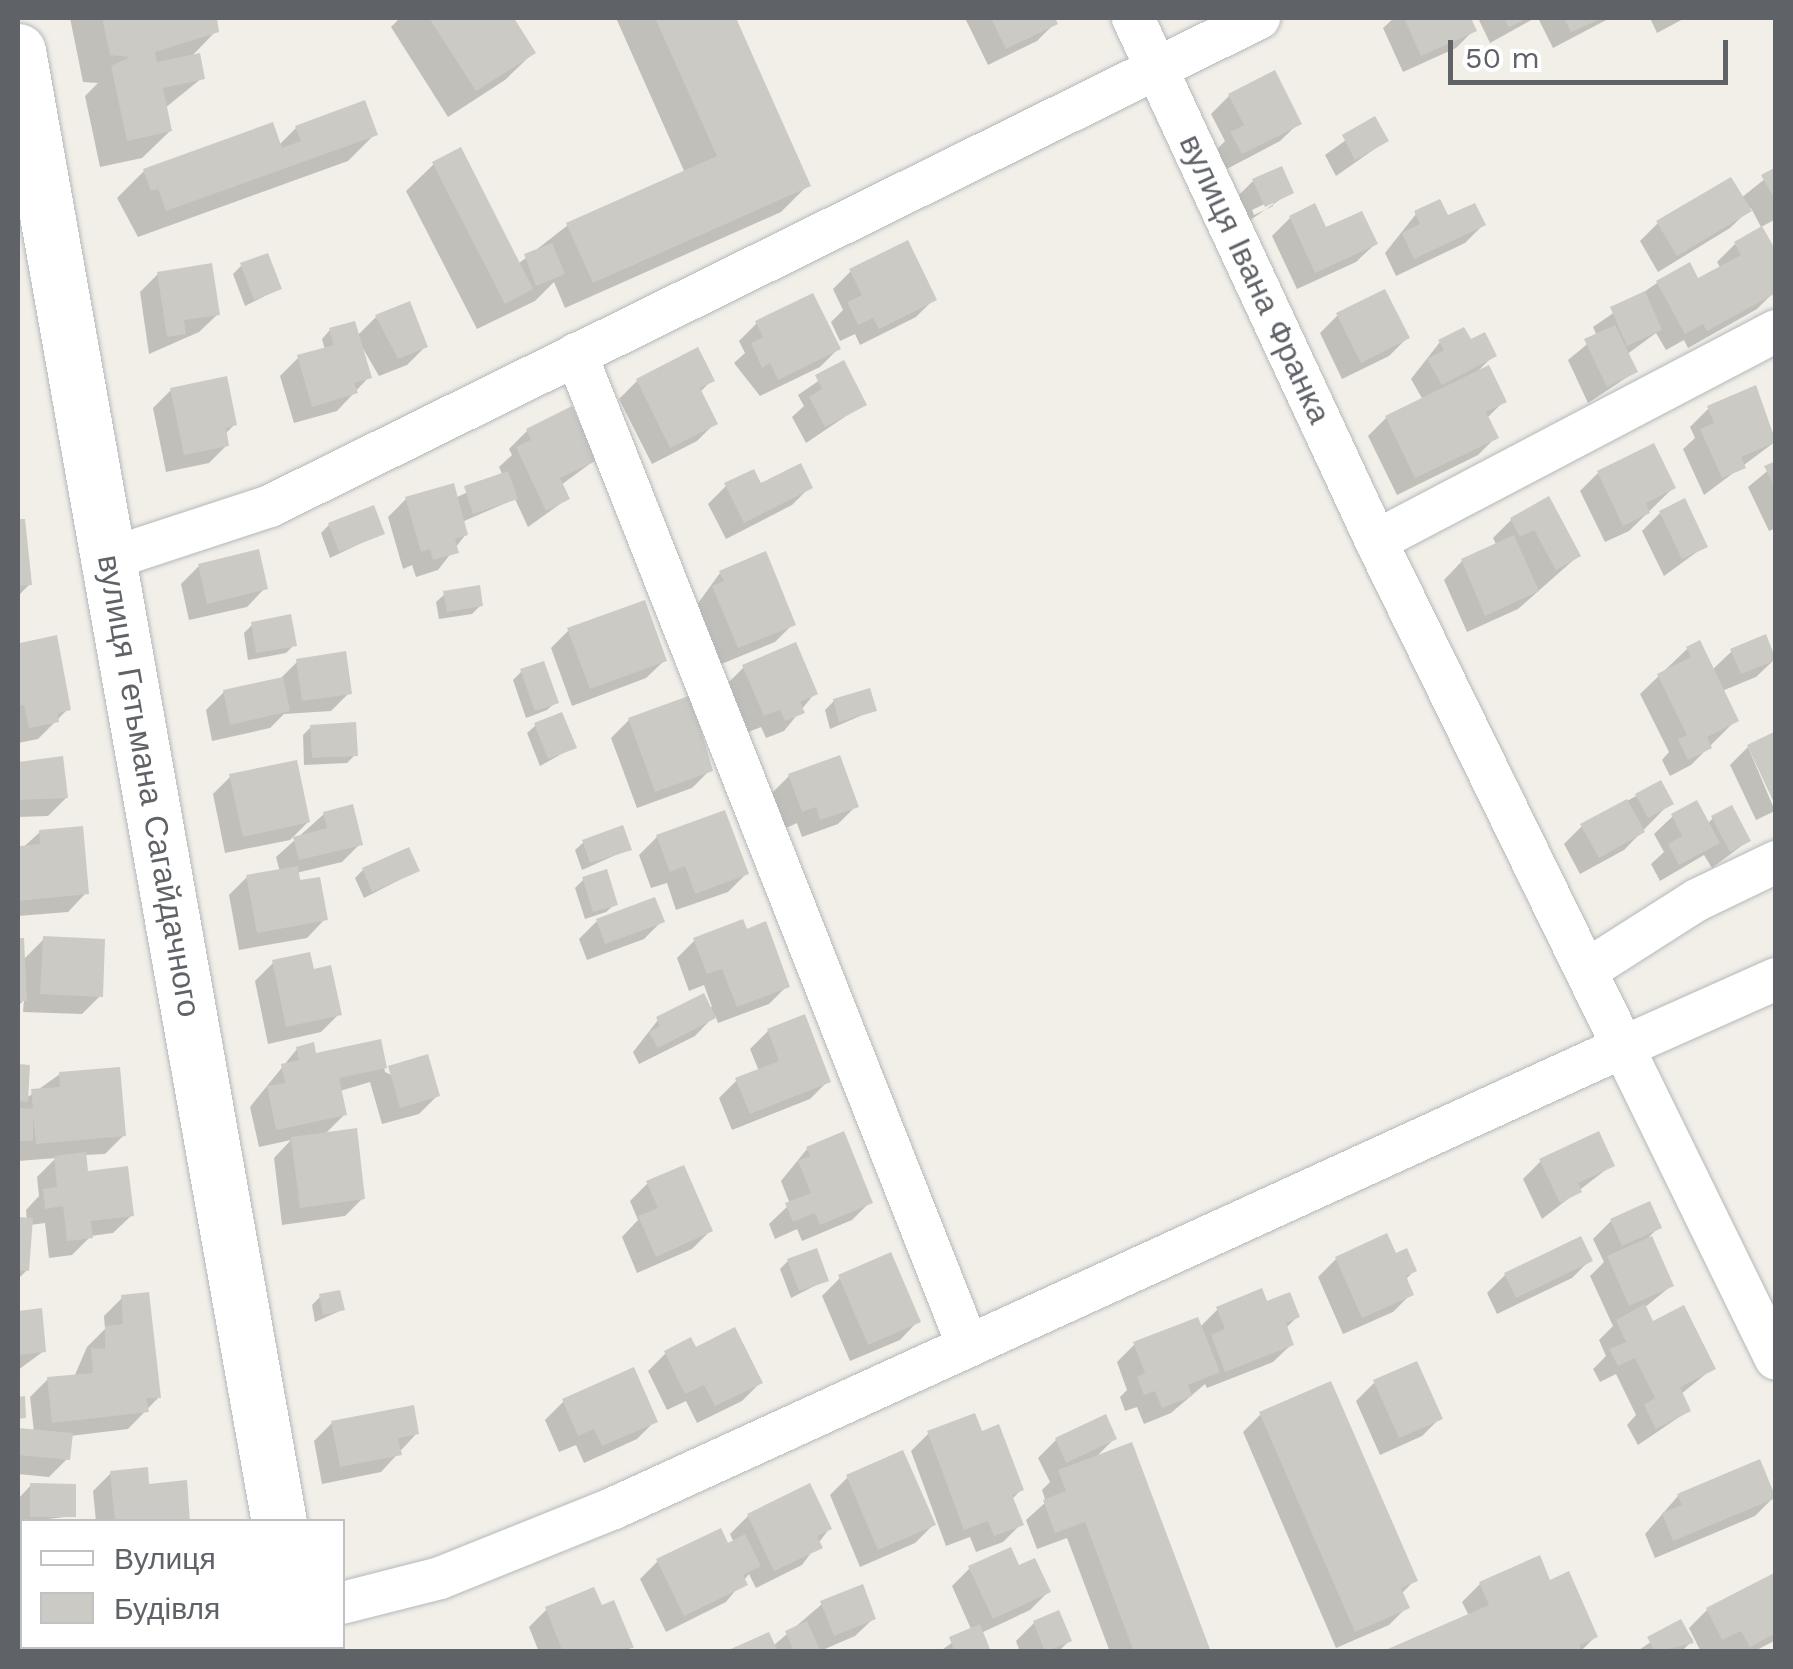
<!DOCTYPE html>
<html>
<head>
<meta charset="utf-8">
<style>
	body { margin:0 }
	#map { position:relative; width:1793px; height:1669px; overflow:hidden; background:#f1efe8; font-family:"Work Sans",sans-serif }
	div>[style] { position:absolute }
	.shadow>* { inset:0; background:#0003 }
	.building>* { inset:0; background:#cccac5 }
	.roads { filter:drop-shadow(0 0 2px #b5b8bc) drop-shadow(0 0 2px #b5b8bc) }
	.minor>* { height:42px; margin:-21px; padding:0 21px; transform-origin:21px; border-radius:21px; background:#fff }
	.secondary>* { height:55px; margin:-27.5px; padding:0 27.5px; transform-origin:27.5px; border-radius:27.5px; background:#fff }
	span { translate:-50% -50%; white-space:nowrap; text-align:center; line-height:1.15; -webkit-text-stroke:8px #fff; paint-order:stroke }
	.street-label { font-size:32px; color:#5f6368 }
	.frame { position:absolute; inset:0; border:20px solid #5f6368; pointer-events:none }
	.legend { position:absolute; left:20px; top:1519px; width:325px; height:130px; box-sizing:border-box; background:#fff; border:2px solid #bfc1c3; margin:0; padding:12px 18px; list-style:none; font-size:30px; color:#5f6368 }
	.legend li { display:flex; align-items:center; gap:20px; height:50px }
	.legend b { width:50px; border:2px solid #bfc1c3 }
	.scale { position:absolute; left:1448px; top:40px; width:280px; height:45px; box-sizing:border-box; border:5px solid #5f6368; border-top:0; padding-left:12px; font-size:30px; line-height:35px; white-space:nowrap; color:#5f6368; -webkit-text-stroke:8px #fff; paint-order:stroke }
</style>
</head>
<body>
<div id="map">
	<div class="shadow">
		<i style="clip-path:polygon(70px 18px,215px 18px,216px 31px,190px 58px,202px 78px,165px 108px,170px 131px,142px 158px,100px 167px,85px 96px,98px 83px,83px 82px)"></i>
		<i style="clip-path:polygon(400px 18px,511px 18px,533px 53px,505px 80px,448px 117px,391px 27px)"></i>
		<i style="clip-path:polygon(616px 18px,734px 18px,808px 185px,781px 212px,565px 308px,554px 282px,535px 301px,477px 329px,406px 191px,434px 164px,518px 264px,568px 225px,685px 173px)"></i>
		<i style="clip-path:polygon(965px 18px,1052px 18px,1055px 23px,1037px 41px,988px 65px)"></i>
		<i style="clip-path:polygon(1394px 18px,1468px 18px,1474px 30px,1456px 48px,1403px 72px,1383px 28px)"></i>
		<i style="clip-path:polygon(1478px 18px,1535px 18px,1490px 43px)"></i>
		<i style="clip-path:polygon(1538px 18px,1610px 18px,1553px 48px)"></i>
		<i style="clip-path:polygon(1650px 18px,1685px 18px,1657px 33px)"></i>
		<i style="clip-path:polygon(1229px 96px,1299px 123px,1280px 141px,1223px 171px,1214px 152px,1225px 141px,1211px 114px)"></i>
		<i style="clip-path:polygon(1374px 120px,1386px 141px,1336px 176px,1325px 155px)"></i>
		<i style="clip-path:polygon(296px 128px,375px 134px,348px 161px,138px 237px,117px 198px,144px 171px,278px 146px)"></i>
		<i style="clip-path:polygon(1776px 170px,1776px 219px,1761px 227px,1751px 208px,1730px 228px,1658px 272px,1640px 241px,1658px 223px,1741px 198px)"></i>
		<i style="clip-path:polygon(evenodd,1253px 181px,1291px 192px,1246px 223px,1235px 199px,1253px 181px,1273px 200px,1273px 206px,1254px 215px,1252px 210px,1273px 200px)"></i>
		<i style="clip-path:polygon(1416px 214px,1446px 219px,1483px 225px,1465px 243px,1396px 276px,1385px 253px)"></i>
		<i style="clip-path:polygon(1290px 218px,1325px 230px,1375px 244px,1356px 262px,1297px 289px,1272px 236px)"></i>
		<i style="clip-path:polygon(1735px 244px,1775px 291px,1757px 309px,1688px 348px,1684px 340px,1666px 350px,1656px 333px,1626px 355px,1635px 372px,1588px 403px,1568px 360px,1597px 336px,1593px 327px,1657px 283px,1697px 282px,1721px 269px,1717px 262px)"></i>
		<i style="clip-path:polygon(241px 266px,279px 289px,245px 306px,233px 274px)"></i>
		<i style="clip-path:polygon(851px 271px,934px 299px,916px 317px,860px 345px,855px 334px,840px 341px,831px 322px,843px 310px,833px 289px)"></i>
		<i style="clip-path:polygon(158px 274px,218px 314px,199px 332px,149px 354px,140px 292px)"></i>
		<i style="clip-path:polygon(1338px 315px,1407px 338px,1389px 356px,1342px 379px,1320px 333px)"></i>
		<i style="clip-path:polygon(376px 317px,425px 347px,407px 365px,379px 376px,358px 340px,369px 377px,337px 411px,294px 423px,280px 376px,298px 358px,325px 350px,322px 339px,330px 330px,357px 336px)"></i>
		<i style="clip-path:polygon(757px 323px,838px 349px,820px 367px,760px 396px,734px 363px,745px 353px,739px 341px)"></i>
		<i style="clip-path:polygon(1440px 342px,1470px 343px,1494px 355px,1476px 373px,1504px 401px,1487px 418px,1496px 437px,1478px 455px,1397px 495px,1368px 436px,1386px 418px,1423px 400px,1411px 379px)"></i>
		<i style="clip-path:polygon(843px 364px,864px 404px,806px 443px,792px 417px,804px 406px,798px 395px)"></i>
		<i style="clip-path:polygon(712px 380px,699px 393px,715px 423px,697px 441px,652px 464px,619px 399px,637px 381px)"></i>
		<i style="clip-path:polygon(1754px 388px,1776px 441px,1704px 495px,1683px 449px,1695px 438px,1690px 427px,1708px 409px)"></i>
		<i style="clip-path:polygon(171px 390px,234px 425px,225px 434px,227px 445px,209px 463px,166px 472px,153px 408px)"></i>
		<i style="clip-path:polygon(527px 431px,595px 460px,561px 485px,567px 499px,528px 527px,515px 499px,462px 522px,466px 534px,438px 570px,416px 577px,412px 565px,403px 569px,388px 517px,406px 499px,455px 498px,503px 476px,499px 467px,512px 455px,509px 449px)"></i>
		<i style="clip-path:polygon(1776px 464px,1776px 528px,1769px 531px,1748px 487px)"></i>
		<i style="clip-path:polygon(1598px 473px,1673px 488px,1629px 531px,1605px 542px,1580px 491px)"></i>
		<i style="clip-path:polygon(726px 486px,810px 487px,792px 505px,726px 539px,708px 504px)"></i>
		<i style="clip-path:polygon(1548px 500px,1578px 556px,1518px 609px,1467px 632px,1444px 580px,1462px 561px,1497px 546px,1493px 538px,1511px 520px)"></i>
		<i style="clip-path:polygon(1660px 513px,1705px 546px,1664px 576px,1642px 531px)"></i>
		<i style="clip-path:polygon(23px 521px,30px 584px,18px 596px,18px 522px)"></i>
		<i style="clip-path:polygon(329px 525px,382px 533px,330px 558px,321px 533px)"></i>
		<i style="clip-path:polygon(199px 566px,265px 588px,247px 607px,189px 620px,181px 584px)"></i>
		<i style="clip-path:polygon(720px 573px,793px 624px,775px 642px,719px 665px,696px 606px)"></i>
		<i style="clip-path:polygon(445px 594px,481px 605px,472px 614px,439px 619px,436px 602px)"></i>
		<i style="clip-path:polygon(252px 625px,294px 645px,286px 653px,248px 660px,244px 633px)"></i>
		<i style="clip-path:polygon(569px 630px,665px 660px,646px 678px,572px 706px,551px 648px)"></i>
		<i style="clip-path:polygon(21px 645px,68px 709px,38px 739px,18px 743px)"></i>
		<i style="clip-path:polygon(1687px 649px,1712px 670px,1732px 651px,1776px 654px,1776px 658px,1756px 677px,1722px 691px,1736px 720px,1691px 765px,1670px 776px,1662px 760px,1669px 752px,1640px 694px)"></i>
		<i style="clip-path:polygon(297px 662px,349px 693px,331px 711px,284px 714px,270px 728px,212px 741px,206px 710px,224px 692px,279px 680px)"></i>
		<i style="clip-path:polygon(743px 668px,815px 693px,784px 731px,766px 738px,761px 727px,746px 733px,725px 686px)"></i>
		<i style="clip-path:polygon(522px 671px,556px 702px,547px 710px,526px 718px,513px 680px)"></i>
		<i style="clip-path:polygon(834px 701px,874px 710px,830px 729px,825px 710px)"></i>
		<i style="clip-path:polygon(629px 720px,710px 770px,692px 788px,637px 808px,611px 738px)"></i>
		<i style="clip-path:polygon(536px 725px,574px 747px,540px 766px,527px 733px)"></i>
		<i style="clip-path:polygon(311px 727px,355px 755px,347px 763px,304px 765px,303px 735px)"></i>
		<i style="clip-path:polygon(1748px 747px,1775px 811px,1756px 820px,1730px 765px)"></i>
		<i style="clip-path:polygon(60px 759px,66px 798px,48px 816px,18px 817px,18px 764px)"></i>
		<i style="clip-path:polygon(231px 776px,308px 822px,290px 840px,225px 853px,213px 794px)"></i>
		<i style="clip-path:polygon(789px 776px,856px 806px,838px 824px,802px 837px,797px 823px,784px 829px,771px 794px)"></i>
		<i style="clip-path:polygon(1636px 796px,1670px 803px,1624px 850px,1580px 874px,1564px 844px,1582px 826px)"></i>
		<i style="clip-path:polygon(324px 814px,360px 844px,342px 862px,296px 873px,325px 919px,307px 938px,239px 950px,229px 895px,247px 877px,280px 872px,276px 857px)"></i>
		<i style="clip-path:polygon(1673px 816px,1707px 824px,1713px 818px,1748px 841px,1712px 868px,1704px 855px,1660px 881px,1651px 864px,1664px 852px,1654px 834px)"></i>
		<i style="clip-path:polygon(40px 832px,86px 893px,68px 912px,18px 916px,18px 852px)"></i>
		<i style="clip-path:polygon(657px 837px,746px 874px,728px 892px,676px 910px,667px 883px,651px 888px,639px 855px)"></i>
		<i style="clip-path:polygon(584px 842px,629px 849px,582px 870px,575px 850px)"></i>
		<i style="clip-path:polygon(363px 870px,417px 871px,364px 898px,355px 878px)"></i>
		<i style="clip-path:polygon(584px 879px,615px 904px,606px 912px,585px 919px,575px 888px)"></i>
		<i style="clip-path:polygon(597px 921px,662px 921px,644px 939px,587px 960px,579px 939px)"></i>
		<i style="clip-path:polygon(44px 939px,100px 996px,82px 1014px,23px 1012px,24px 1000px,18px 1006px,18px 940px,23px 960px)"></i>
		<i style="clip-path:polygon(695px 940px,787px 986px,769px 1004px,718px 1023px,715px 1015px,695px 1036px,639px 1064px,633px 1052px,658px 1020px,712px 1007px,704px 985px,689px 991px,677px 958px)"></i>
		<i style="clip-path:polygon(273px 963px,312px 972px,339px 1014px,321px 1032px,268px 1044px,255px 981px)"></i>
		<i style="clip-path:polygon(768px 1031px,828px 1081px,810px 1099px,732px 1130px,719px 1098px,737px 1080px,759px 1071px,750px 1049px)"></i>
		<i style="clip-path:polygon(379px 1042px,385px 1072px,437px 1096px,419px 1114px,382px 1124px,370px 1082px,340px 1091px,345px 1114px,324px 1135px,363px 1198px,345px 1216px,282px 1225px,274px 1158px,291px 1140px,259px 1147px,250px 1107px,297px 1049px,314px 1056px)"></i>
		<i style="clip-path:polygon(18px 1067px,27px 1067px,25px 1099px,60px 1074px,123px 1136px,105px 1154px,84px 1155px,86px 1174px,132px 1215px,113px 1233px,91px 1236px,72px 1255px,49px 1258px,45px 1223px,30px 1225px,27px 1270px,18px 1279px,18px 1220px,27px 1221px,26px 1210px,39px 1196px,37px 1177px,56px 1158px,18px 1161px)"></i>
		<i style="clip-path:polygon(807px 1149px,870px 1202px,852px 1220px,802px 1241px,797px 1229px,775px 1239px,769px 1224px,790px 1204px,781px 1181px)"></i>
		<i style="clip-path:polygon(1541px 1161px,1612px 1165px,1542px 1219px,1523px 1179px)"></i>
		<i style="clip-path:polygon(648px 1183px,710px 1231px,692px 1249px,637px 1273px,622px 1237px,638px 1220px,630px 1201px)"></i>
		<i style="clip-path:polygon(1611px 1221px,1659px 1227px,1649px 1237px,1671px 1286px,1644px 1308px,1652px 1324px,1712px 1369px,1681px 1394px,1688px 1411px,1638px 1445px,1627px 1425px,1636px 1415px,1616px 1374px,1600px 1382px,1593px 1369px,1606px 1356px,1599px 1340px,1613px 1326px,1590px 1276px,1604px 1262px,1593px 1239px)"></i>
		<i style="clip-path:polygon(1395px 1256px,1414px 1271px,1405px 1280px,1411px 1294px,1393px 1312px,1343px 1334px,1318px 1277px,1336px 1259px)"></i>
		<i style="clip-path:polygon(1590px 1260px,1572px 1278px,1497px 1314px,1487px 1293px,1505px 1275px)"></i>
		<i style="clip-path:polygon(788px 1261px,826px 1280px,791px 1298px,780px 1269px)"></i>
		<i style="clip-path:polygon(840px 1278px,918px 1321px,900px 1340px,850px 1361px,822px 1296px)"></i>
		<i style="clip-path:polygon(320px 1297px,342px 1310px,315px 1322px,312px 1305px)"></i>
		<i style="clip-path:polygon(122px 1298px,159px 1397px,128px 1429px,70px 1436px,67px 1459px,49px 1477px,18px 1474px,18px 1430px,34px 1432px,30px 1397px,48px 1379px,74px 1377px,87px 1347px,105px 1329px,104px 1316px)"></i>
		<i style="clip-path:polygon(1266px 1305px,1297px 1317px,1285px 1329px,1292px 1344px,1273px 1362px,1207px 1388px,1205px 1384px,1171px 1413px,1144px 1424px,1137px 1407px,1125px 1411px,1120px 1397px,1127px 1390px,1117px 1362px,1135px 1344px,1199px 1328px,1218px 1309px)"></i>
		<i style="clip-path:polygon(39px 1311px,44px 1351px,18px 1370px,18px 1313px)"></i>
		<i style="clip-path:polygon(666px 1353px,760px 1383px,742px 1401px,697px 1423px,686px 1401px,667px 1410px,648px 1371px)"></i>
		<i style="clip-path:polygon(1374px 1383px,1440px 1418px,1422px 1436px,1380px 1455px,1356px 1401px)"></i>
		<i style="clip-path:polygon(563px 1402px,655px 1421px,637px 1439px,584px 1463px,576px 1445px,559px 1452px,545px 1420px)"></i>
		<i style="clip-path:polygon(1261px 1414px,1415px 1580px,1401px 1594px,1407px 1607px,1389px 1625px,1336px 1648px,1243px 1432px)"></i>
		<i style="clip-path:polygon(332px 1423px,417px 1433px,381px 1472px,322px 1484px,314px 1441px)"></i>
		<i style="clip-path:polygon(929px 1433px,980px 1435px,1021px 1490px,1011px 1500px,1021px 1524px,1003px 1542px,976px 1552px,970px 1537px,946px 1546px,911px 1451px)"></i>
		<i style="clip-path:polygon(1114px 1439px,1094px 1459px,1209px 1652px,1110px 1652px,1067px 1538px,1037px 1549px,1026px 1520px,1046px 1502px,1042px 1490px,1050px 1482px,1038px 1458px,1056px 1440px)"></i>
		<i style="clip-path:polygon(111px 1473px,147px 1486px,188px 1522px,96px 1522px,93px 1491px)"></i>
		<i style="clip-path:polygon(848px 1477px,933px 1525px,915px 1543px,860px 1567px,830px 1495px)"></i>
		<i style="clip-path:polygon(31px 1485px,73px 1516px,22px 1522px,18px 1534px,18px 1499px)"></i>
		<i style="clip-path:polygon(1678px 1496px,1774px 1497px,1755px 1516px,1655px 1558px,1645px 1534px)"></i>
		<i style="clip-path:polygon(748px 1516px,829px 1529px,802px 1565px,756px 1588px,749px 1574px,726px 1602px,666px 1632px,640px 1579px,658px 1561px,734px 1543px,730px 1534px)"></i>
		<i style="clip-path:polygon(970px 1568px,1018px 1568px,1048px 1592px,1030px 1610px,981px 1633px,988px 1652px,939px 1652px,971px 1629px,952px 1586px)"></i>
		<i style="clip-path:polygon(1776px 1575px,1776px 1640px,1753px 1652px,1701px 1652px,1689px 1628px,1707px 1610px)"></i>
		<i style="clip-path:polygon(1549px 1583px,1595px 1637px,1580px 1652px,1469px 1616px,1462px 1602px,1480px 1584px)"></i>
		<i style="clip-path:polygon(822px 1604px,874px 1618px,855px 1636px,818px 1652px,730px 1652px,773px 1646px)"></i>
		<i style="clip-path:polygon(600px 1608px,631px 1647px,627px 1652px,539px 1652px,529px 1627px,547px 1609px)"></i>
		<i style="clip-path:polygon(1680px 1622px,1693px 1640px,1681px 1652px,1636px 1652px)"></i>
		<i style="clip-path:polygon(1034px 1623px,1069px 1641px,1058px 1652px,1020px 1652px,1016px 1641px)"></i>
		<i style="clip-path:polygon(34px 1646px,104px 1646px,99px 1652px)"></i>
		<i style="clip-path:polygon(136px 1646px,184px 1646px,161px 1652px)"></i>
	</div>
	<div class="building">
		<i style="clip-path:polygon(102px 18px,217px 18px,219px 32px,155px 52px,157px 62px,200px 53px,205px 79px,163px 88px,172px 131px,127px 141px,111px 66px,130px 57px,110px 55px)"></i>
		<i style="clip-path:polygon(429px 18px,514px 18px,536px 53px,476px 91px)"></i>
		<i style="clip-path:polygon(655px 18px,736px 18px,811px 186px,593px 283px,566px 223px,717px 156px)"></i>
		<i style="clip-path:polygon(991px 18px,1055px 18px,1058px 24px,1006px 49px)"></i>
		<i style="clip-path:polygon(1404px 18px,1471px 18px,1477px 31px,1421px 56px)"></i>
		<i style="clip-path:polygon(1504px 18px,1528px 18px,1509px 27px)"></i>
		<i style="clip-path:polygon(1564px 18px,1603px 18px,1571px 32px)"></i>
		<i style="clip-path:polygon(1275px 70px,1302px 124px,1242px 154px,1230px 132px,1244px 125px,1228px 94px)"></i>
		<i style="clip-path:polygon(365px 100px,378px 135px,166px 211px,158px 189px,151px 191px,143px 169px,273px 122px,282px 148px,301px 141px,295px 126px)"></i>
		<i style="clip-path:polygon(1375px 116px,1389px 141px,1355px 160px,1342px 135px)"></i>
		<i style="clip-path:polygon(461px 147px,533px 289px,505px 304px,432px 162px)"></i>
		<i style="clip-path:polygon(1282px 166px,1294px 193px,1265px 207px,1252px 179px)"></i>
		<i style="clip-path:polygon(1776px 167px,1776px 202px,1761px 175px)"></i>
		<i style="clip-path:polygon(1731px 177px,1752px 211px,1677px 256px,1656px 221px)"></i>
		<i style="clip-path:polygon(1440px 199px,1448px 215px,1475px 203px,1486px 225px,1414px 259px,1402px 233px,1420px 224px,1414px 211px)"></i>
		<i style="clip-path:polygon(1315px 203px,1326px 227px,1362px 211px,1378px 244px,1315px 273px,1289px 216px)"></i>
		<i style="clip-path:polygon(1762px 226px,1776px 251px,1776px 293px,1707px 331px,1703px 324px,1685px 334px,1656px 281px,1690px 262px,1698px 278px,1741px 255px,1734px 242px)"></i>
		<i style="clip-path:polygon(908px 240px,937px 300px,879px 329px,873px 318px,858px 325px,847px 302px,862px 295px,849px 269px)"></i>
		<i style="clip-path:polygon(552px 243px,565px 274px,536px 286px,524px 254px)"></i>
		<i style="clip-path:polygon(268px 253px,282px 289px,254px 300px,240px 263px)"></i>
		<i style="clip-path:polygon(212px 263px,220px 315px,184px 320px,186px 334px,167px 337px,157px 272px)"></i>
		<i style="clip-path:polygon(1385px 289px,1410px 338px,1361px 363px,1336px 313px)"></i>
		<i style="clip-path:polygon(1645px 291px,1662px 330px,1627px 346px,1610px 307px)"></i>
		<i style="clip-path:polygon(813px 293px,841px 349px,778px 380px,770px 363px,762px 368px,751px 343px,763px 337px,755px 321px)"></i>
		<i style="clip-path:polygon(410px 301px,428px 347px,398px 359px,375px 315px)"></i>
		<i style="clip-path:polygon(355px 321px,372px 378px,354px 383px,358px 393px,312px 407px,297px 355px,334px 345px,329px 328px)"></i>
		<i style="clip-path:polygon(1615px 325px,1638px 372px,1607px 387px,1584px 339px)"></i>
		<i style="clip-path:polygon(1464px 327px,1471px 339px,1485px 332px,1497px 356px,1442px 385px,1427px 359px,1444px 350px,1438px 340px)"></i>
		<i style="clip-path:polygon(698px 347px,715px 381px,700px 388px,718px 424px,670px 448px,636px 379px)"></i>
		<i style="clip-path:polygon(844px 360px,867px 405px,825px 427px,809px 397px,822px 389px,815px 375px)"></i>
		<i style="clip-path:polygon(1489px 365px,1507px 402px,1486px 412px,1499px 438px,1415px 478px,1385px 416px)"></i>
		<i style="clip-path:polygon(227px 376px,237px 425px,226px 428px,229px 446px,184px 455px,170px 388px)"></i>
		<i style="clip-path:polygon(1756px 385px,1776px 442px,1741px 457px,1746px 468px,1722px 478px,1700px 429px,1714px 423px,1707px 406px)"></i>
		<i style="clip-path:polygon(572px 406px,598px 460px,560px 478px,570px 499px,546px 511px,516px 447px,531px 440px,526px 429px)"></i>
		<i style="clip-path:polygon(1654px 443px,1676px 488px,1646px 503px,1650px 513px,1623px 526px,1597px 471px)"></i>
		<i style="clip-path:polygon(1776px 461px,1776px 490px,1764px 466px)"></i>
		<i style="clip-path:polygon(801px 463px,813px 488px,744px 523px,724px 483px,754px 469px,761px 483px)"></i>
		<i style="clip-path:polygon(508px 471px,518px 499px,473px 514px,464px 486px)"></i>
		<i style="clip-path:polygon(454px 483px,468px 535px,455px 539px,459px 553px,433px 560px,430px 549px,421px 552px,405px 497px)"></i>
		<i style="clip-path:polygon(1549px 496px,1581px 556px,1556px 570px,1534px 530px,1520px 537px,1510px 518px)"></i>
		<i style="clip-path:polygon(1685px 498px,1708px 547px,1682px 559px,1659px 511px)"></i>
		<i style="clip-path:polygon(374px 505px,385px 534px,339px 552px,328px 523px)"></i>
		<i style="clip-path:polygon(18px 519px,25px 519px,32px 585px,18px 586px)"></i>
		<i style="clip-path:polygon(1514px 535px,1539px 591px,1485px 616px,1461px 559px)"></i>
		<i style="clip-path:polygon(259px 549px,268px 589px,207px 604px,198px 564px)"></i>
		<i style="clip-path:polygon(766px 551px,796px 625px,738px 648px,712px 586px,724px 581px,719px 571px)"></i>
		<i style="clip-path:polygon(480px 585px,483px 606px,447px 612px,443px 591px)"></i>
		<i style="clip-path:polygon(645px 600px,667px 661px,590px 689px,567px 628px)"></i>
		<i style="clip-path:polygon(291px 614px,297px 646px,256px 653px,251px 622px)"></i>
		<i style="clip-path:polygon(1766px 634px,1776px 660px,1741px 674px,1730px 649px)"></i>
		<i style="clip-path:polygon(57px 635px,71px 710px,58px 713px,59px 722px,29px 728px,24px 705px,18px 706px,20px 643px)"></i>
		<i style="clip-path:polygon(1700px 640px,1739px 721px,1707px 737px,1712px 748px,1688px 760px,1678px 739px,1687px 735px,1657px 674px,1691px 657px,1686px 647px)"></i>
		<i style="clip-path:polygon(796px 642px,818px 694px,800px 702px,805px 713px,785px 721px,780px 710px,764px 716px,742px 665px)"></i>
		<i style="clip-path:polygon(346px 651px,352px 694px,302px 701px,296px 659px)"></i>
		<i style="clip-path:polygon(544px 661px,559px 703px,535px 711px,520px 669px)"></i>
		<i style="clip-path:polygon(283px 677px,290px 711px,230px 725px,223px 690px)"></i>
		<i style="clip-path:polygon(870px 688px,877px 711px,839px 722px,833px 699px)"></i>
		<i style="clip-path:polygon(691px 695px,713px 771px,655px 792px,628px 718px)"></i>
		<i style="clip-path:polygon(562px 712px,577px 748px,548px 759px,534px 723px)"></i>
		<i style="clip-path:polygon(356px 722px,358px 756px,312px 758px,310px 725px)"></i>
		<i style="clip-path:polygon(1776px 731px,1776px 807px,1747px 745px)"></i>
		<i style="clip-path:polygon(840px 755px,859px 807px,820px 820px,816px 807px,802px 812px,788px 774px)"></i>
		<i style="clip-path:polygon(63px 756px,68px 798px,18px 800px,18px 762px)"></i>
		<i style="clip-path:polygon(297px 760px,310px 822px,243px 837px,229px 774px)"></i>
		<i style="clip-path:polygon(1661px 780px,1674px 804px,1648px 818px,1635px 794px)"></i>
		<i style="clip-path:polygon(1627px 799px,1645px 832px,1599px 858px,1580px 824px)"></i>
		<i style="clip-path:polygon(1697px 800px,1720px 843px,1679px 865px,1668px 844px,1682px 836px,1671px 814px)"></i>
		<i style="clip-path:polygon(353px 804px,363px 845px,299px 860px,293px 837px,327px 828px,323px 812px)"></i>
		<i style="clip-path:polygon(1732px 805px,1751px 841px,1730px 852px,1711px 816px)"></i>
		<i style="clip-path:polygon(725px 810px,749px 874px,695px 894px,685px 866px,670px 872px,656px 835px)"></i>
		<i style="clip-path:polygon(623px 825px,632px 850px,590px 863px,582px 840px)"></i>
		<i style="clip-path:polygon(83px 826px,89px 894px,18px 901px,20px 846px,40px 844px,39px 830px)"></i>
		<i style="clip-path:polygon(409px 847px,420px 871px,372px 892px,362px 868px)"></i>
		<i style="clip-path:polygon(298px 866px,300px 880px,320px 877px,328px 920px,257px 933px,246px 875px)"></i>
		<i style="clip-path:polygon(607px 869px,618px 905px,593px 912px,582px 877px)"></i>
		<i style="clip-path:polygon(655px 897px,665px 922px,605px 944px,596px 919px)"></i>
		<i style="clip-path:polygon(743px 919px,747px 929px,766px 921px,790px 987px,737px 1007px,722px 969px,707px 974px,693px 938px)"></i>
		<i style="clip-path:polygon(43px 936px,105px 939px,103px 997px,40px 994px)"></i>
		<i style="clip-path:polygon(18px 938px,24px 938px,27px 1001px,18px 1001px)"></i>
		<i style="clip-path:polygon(310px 952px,314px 969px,331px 965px,342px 1015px,286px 1027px,272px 960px)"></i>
		<i style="clip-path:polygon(704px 993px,716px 1018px,658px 1048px,649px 1032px,660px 1026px,656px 1017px)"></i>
		<i style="clip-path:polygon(805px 1014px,831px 1082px,750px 1114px,735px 1078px,779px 1061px,767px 1029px)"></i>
		<i style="clip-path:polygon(381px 1039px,387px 1068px,339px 1078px,347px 1115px,276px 1130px,267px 1086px,285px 1083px,281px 1064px,299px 1060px,296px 1047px,314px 1042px,316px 1053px)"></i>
		<i style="clip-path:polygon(428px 1054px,440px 1096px,400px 1108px,388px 1066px)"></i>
		<i style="clip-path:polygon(18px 1064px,30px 1065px,28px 1102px,18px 1101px)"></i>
		<i style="clip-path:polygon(120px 1067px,126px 1136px,36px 1144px,33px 1116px,33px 1141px,18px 1141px,18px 1108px,33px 1109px,31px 1089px,60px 1087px,59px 1072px)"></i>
		<i style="clip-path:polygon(357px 1128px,365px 1199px,300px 1208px,291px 1137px)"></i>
		<i style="clip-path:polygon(844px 1131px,873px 1203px,820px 1225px,815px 1213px,793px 1222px,785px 1203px,811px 1193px,798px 1161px,810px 1156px,806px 1147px)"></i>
		<i style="clip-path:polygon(1599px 1131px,1615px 1166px,1578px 1183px,1582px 1192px,1560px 1203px,1539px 1159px)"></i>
		<i style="clip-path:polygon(86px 1152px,88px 1171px,128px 1166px,134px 1216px,91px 1221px,93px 1238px,67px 1241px,63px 1206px,45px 1209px,43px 1189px,57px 1187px,54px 1156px)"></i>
		<i style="clip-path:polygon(684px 1165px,713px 1231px,656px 1257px,638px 1216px,658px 1208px,646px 1181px)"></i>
		<i style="clip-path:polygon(1650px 1201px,1662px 1228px,1622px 1246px,1610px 1219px)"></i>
		<i style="clip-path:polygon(18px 1217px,33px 1218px,29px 1271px,18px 1270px)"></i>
		<i style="clip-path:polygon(1387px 1233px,1396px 1253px,1407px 1248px,1417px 1271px,1406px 1276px,1414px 1295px,1362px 1318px,1335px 1257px)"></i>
		<i style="clip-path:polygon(1581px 1236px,1593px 1261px,1516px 1298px,1504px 1273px)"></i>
		<i style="clip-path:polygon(1652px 1236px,1674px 1286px,1629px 1306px,1607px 1256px)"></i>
		<i style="clip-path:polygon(817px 1248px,829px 1281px,799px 1291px,787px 1259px)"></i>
		<i style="clip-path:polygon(891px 1252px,921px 1322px,868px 1345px,838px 1275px)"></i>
		<i style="clip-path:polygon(1262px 1288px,1267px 1301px,1290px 1292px,1300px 1317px,1286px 1323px,1294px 1345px,1225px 1372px,1211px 1335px,1225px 1329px,1216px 1307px)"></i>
		<i style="clip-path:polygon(340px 1290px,345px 1310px,323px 1315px,319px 1294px)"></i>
		<i style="clip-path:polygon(149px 1292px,161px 1398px,146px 1398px,149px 1412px,52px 1423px,47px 1377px,93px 1373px,91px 1348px,105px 1349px,105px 1326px,123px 1324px,121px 1295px)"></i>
		<i style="clip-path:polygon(1645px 1304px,1653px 1321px,1684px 1305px,1716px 1369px,1680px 1387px,1691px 1411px,1656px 1429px,1644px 1405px,1655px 1398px,1635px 1358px,1618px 1366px,1609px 1349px,1626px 1342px,1616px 1320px)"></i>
		<i style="clip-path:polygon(42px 1308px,46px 1352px,18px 1355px,18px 1311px)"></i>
		<i style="clip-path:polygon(1198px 1317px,1220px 1372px,1188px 1385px,1192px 1396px,1162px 1408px,1155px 1391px,1144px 1395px,1137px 1377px,1145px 1373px,1133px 1342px)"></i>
		<i style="clip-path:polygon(735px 1327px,763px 1383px,715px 1406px,704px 1385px,685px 1394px,664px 1351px,691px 1337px,696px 1347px)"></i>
		<i style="clip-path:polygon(1417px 1361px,1443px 1419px,1399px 1438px,1373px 1380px)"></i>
		<i style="clip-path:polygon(634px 1367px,658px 1422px,602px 1446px,594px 1429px,578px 1436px,562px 1399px)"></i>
		<i style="clip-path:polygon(1331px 1381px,1418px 1581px,1401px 1588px,1410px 1608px,1355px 1632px,1259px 1412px)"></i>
		<i style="clip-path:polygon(25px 1396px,26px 1418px,18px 1419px,18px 1397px)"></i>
		<i style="clip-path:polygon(414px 1405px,419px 1434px,398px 1438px,402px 1455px,340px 1467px,331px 1421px)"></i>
		<i style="clip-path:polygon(975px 1413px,982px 1431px,999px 1424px,1024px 1490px,1012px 1495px,1024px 1525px,994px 1536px,988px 1521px,964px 1530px,927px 1431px)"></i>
		<i style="clip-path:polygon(1106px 1414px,1117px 1439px,1066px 1463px,1055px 1438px)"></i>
		<i style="clip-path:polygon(18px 1428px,73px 1433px,70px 1460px,18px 1455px)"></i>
		<i style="clip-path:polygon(1132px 1442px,1211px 1652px,1134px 1652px,1085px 1522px,1055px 1533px,1043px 1500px,1066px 1491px,1058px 1470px)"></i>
		<i style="clip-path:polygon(903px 1450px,936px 1525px,878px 1550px,846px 1475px)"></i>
		<i style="clip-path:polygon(1760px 1459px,1776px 1498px,1673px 1541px,1662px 1513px,1682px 1505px,1677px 1494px)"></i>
		<i style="clip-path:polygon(148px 1467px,149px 1484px,187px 1480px,190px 1522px,115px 1522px,110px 1471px)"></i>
		<i style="clip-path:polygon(30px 1483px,76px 1484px,76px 1517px,30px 1517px)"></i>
		<i style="clip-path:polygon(810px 1483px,832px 1529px,817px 1536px,823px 1548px,774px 1571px,747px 1514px)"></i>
		<i style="clip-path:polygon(721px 1528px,728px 1543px,745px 1534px,761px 1566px,743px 1575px,748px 1585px,684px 1616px,656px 1559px)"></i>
		<i style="clip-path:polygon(1011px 1547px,1019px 1565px,1035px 1558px,1051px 1592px,993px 1619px,968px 1566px)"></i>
		<i style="clip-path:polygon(1540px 1555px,1550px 1580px,1569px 1571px,1598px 1637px,1579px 1645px,1582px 1652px,1381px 1652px,1489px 1605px,1479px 1582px)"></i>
		<i style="clip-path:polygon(1776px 1572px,1776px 1633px,1750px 1647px,1741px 1631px,1722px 1640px,1706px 1608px)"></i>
		<i style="clip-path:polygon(863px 1584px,876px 1619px,834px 1636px,820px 1601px)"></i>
		<i style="clip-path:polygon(594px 1587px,602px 1605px,614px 1600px,634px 1648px,563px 1652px,545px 1607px)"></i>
		<i style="clip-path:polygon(1059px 1610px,1072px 1641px,1045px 1652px,1033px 1621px)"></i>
		<i style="clip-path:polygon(1681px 1619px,1694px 1643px,1655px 1652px,1647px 1637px)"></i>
		<i style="clip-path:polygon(807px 1621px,821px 1652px,794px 1652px,785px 1631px)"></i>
		<i style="clip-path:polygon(980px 1624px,991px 1652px,955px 1652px,949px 1637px)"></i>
		<i style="clip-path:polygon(769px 1632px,778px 1652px,724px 1652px)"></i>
	</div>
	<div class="roads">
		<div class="minor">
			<i style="left:1133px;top:18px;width:577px;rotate:65.08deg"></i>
			<i style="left:576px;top:354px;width:1067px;rotate:68.44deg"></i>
			<i style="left:109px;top:559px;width:169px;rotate:-18.2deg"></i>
			<i style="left:270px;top:506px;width:1103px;rotate:-26.26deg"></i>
			<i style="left:1587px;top:970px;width:130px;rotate:-32.5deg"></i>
			<i style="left:1697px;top:900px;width:88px;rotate:-25.7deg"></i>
			<i style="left:1776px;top:979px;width:167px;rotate:156deg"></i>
			<i style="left:1623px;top:1047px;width:347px;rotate:63.9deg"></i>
			<i style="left:342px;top:1603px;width:101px;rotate:-14.3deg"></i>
			<i style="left:440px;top:1578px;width:188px;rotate:-21.9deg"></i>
			<i style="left:614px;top:1508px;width:1109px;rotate:-24.56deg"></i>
			<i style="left:1623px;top:1047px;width:563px;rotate:-116.02deg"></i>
			<i style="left:1376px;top:541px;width:452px;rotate:-27.7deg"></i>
		</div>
		<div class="secondary">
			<i style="left:18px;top:51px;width:1494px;rotate:79.94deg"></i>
			<i style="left:302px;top:1646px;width:6px;rotate:81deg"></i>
		</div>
	</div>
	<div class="street-label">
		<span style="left:1255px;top:279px;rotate:65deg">вулиця Івана Франка</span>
		<span style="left:149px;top:786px;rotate:80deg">вулиця Гетьмана Сагайдачного</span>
	</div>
	<div class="frame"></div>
	<ul class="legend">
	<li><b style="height:12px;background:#fff"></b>Вулиця</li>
	<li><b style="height:28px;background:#cccac5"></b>Будівля</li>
	</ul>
	<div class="scale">50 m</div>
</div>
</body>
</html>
